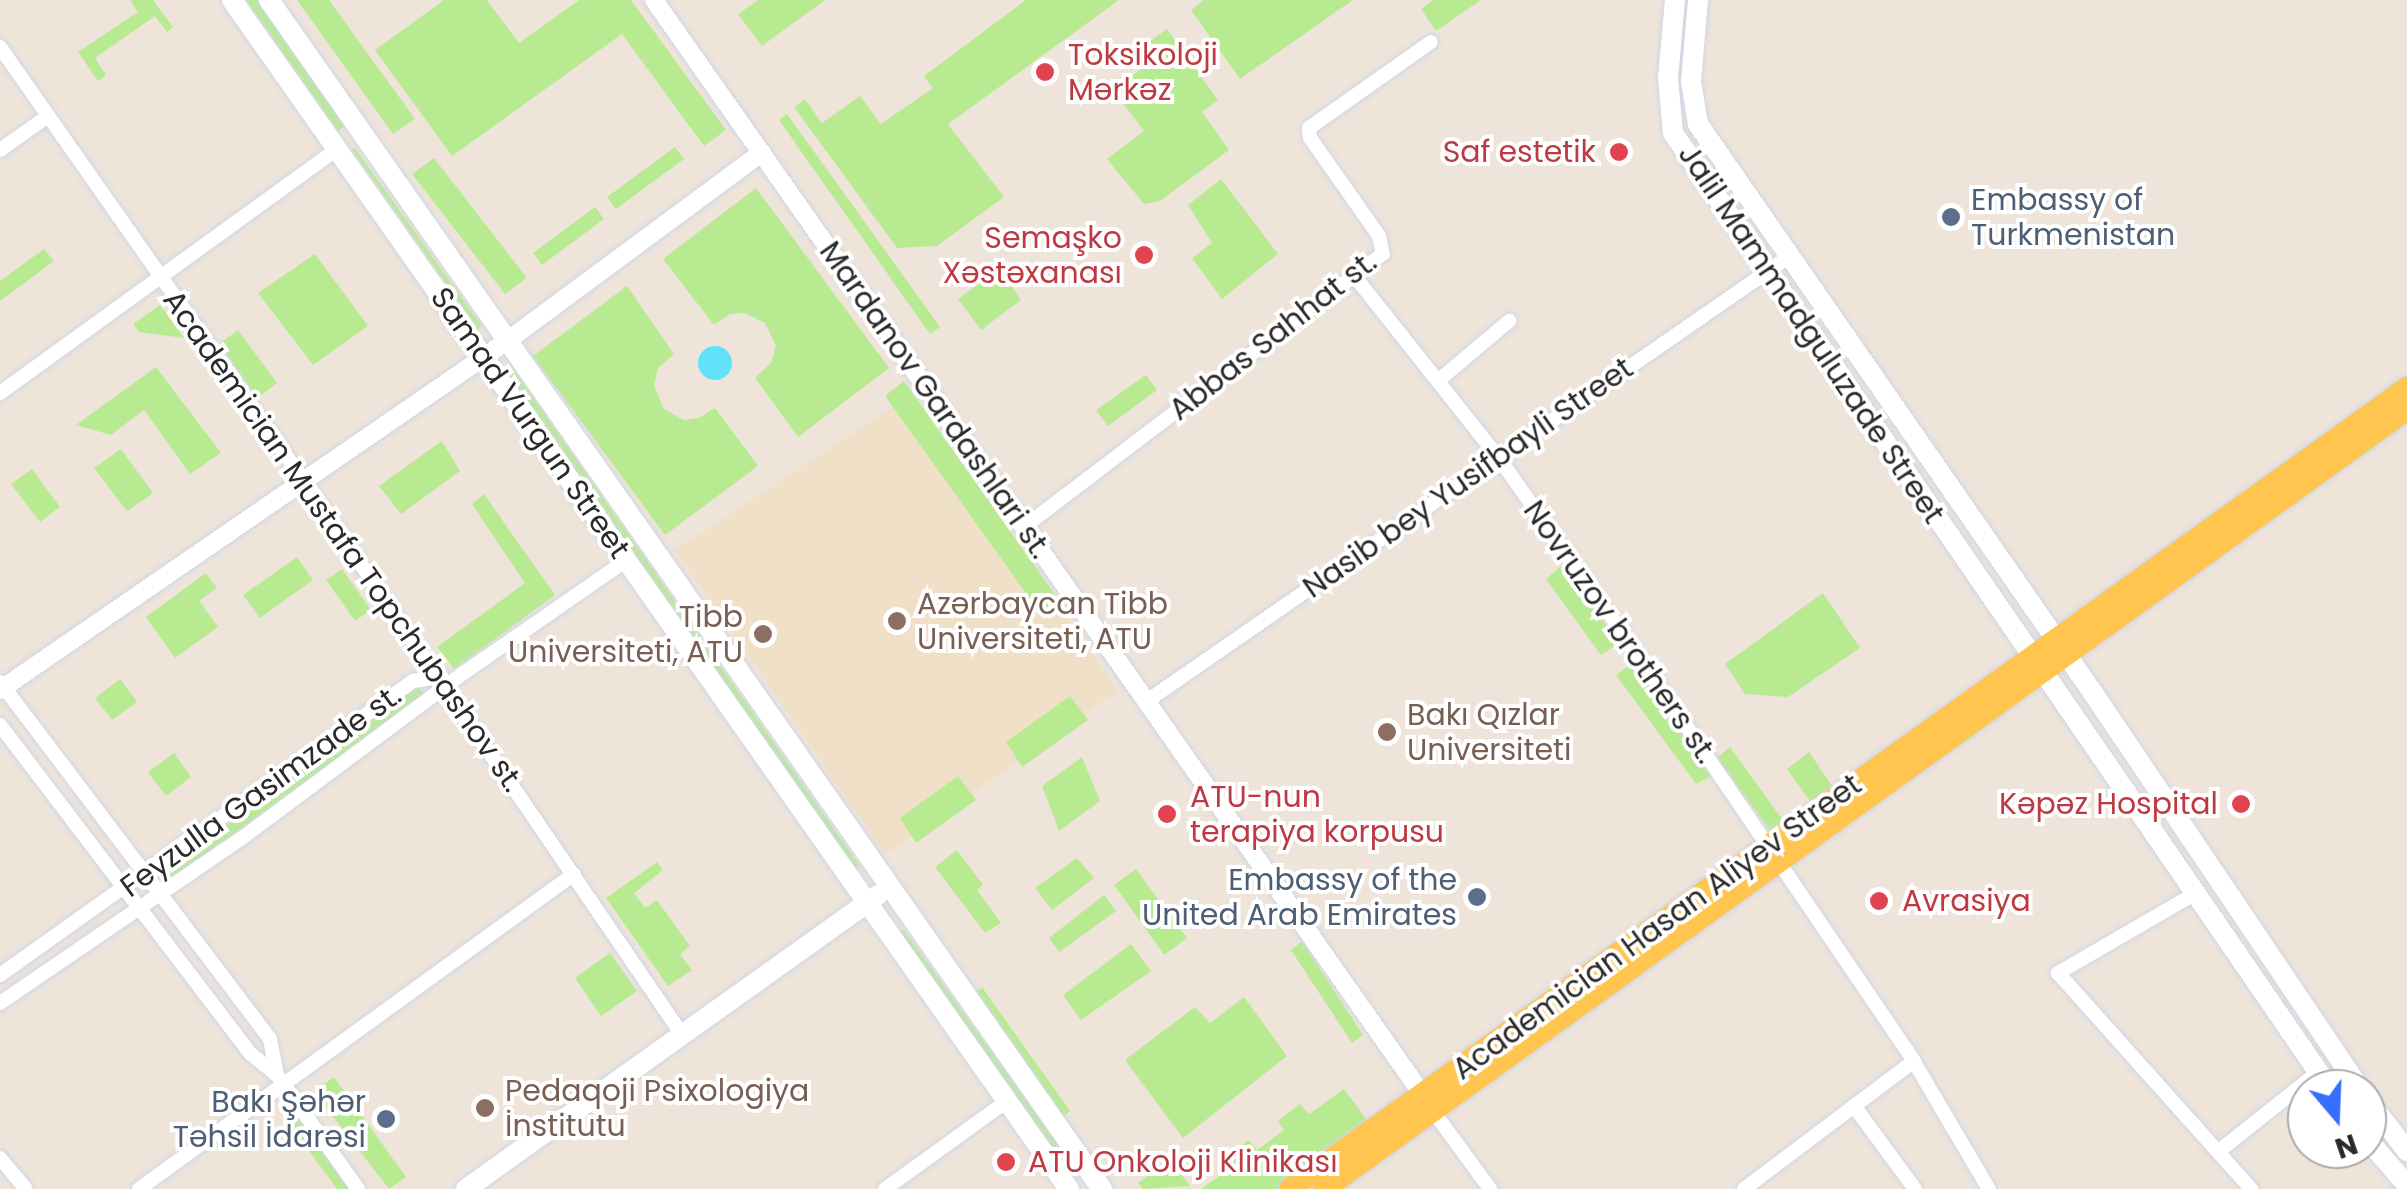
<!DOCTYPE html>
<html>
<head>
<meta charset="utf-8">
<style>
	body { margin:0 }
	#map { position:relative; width:2407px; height:1189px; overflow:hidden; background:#eee4da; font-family:Poppins,sans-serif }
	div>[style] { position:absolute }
	.education>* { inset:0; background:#f1e0c8 }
	.green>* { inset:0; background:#b8eb91 }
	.water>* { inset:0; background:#62e1fb }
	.round { border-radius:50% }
	.roads { filter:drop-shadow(0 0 2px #d0d6e5) drop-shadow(0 0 2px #d0d6e5) }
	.minor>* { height:14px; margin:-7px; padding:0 7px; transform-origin:7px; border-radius:7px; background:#fff }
	.tertiary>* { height:18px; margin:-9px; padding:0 9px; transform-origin:9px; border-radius:9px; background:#fff }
	.secondary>* { height:20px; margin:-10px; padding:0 10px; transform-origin:10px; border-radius:10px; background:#fff }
	.primary>* { height:22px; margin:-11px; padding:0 11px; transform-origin:11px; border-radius:11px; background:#ffc54e }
	.dots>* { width:28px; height:28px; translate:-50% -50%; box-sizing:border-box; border:5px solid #fff; border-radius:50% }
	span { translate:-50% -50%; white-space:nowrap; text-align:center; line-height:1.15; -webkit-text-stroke:8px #fff; paint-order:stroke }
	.health-label { font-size:30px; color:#be3a42 }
	.left { translate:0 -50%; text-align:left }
	.right { translate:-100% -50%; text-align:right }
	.service-label { font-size:30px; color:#4e5e75 }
	.street-label { font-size:30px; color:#2a2a2a }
	.education-label { font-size:30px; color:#785e54 }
	.north { position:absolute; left:2287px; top:1069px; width:100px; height:100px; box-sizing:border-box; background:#fff; border:2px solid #aaa; border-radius:50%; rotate:161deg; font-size:28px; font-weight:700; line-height:40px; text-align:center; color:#2a2a2a }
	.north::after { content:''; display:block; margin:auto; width:35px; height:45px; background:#366fff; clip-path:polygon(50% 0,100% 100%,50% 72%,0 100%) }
</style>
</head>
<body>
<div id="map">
	<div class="education">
		<i style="clip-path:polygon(913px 394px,1118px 691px,886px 854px,675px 550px)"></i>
	</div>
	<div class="green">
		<i style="clip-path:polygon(130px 0,153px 0,173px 27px,167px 32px,155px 16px,95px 58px,106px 75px,98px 81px,78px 52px,138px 12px)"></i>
		<i style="clip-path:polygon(246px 0,258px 0,346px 125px,338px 131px)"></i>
		<i style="clip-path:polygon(297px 0,329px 0,415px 119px,393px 134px)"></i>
		<i style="clip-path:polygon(444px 0,487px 0,519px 43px,579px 0,631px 0,726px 130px,704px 146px,622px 34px,452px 156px,375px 50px)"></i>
		<i style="clip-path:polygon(758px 0,825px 0,762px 46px,738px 14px)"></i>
		<i style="clip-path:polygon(1026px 0,1119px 0,948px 124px,1004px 197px,937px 246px,897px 248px,794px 107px,805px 99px,822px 123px,860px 96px,881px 124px,933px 88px,924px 76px)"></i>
		<i style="clip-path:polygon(1204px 0,1353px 0,1240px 79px,1191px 10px)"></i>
		<i style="clip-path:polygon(1433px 0,1481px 0,1436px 31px,1421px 9px)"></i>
		<i style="clip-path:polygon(1167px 29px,1218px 100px,1202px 112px,1229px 150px,1160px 201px,1144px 204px,1107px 159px,1144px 131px,1113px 90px,1160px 55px,1150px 41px)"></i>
		<i style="clip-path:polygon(787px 114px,940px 327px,930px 334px,779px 120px)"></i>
		<i style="clip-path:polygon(675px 147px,684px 159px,616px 209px,607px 197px)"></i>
		<i style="clip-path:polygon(355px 148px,482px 326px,478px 329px,352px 150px)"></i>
		<i style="clip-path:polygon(434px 158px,527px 278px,505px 294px,412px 174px)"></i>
		<i style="clip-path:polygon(1221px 179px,1278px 254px,1222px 299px,1192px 258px,1212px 243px,1188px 205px)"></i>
		<i style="clip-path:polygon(756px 188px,889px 368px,798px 437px,755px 378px,771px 363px,776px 346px,765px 323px,745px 313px,730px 314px,714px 325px,663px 259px)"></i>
		<i style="clip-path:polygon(595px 207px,604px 219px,542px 265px,533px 253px)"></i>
		<i style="clip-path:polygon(44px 249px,54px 261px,0 301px,0 281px)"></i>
		<i style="clip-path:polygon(315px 254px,368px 326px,313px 365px,258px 293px)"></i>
		<i style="clip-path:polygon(1000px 268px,1021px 300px,981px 330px,958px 299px)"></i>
		<i style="clip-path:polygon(627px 286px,674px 354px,658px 368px,654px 386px,664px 409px,684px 420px,699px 418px,715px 408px,758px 466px,665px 535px,533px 356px)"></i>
		<i style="clip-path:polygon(160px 305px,184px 338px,139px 332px,133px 324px)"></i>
		<i style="clip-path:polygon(238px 330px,277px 383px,257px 398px,219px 344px)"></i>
		<i style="clip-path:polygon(156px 367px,221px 453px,190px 474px,144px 410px,111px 435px,76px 425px)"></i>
		<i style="clip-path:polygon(512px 367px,859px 865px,855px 869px,506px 372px)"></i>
		<i style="clip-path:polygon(1146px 375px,1157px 390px,1108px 426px,1096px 410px)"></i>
		<i style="clip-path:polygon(904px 381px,1058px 599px,1040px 613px,885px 396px)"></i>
		<i style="clip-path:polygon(442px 441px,460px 471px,401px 514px,379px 486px)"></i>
		<i style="clip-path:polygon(121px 449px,153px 493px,127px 511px,94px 468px)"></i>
		<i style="clip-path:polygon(32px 469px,60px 507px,40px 522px,11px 484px)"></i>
		<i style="clip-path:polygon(484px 494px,555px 595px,454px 669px,437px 647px,525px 583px,472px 504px)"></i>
		<i style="clip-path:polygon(297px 557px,313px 580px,260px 618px,243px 595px)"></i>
		<i style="clip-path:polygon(1562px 565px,1619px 643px,1601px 655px,1546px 579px)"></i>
		<i style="clip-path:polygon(342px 569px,371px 610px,355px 621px,326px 580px)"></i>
		<i style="clip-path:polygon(206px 573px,217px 588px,199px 601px,218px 627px,175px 658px,146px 617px)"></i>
		<i style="clip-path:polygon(1823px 593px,1860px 648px,1788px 697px,1745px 694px,1725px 664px)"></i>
		<i style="clip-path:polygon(1634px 662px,1713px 775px,1696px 784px,1616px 675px)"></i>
		<i style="clip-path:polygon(120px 679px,137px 702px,112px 720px,95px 698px)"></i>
		<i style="clip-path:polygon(418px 686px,425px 695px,170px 880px,163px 871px)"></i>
		<i style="clip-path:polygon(1070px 696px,1088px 720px,1022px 767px,1006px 742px)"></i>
		<i style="clip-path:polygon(1730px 747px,1785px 823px,1812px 804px,1787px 769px,1809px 752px,1837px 793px,1775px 837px,1717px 758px)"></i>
		<i style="clip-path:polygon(174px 753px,191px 777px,166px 796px,148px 772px)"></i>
		<i style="clip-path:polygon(1082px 757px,1100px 801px,1059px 831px,1042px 786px)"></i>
		<i style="clip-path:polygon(958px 776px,976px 800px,916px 843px,900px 818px)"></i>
		<i style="clip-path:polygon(957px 850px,983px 885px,977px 890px,1001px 923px,985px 933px,935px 867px)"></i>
		<i style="clip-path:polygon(1077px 858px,1094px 878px,1052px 910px,1035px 888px)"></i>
		<i style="clip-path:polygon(657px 862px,663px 870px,634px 893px,645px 908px,657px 900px,690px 946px,680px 954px,692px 970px,668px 986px,606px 898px)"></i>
		<i style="clip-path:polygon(1136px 869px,1187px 938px,1164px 955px,1114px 885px)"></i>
		<i style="clip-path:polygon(1104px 895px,1116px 911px,1059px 952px,1049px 938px)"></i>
		<i style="clip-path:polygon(904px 930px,1060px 1147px,1056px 1151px,900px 934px)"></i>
		<i style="clip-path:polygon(1302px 941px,1363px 1035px,1352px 1043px,1291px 950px)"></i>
		<i style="clip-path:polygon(1131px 944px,1151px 971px,1081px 1020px,1063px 995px)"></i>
		<i style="clip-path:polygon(610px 953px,637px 991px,601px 1016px,575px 978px)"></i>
		<i style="clip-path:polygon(982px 987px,1070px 1111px,1062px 1118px,972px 995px)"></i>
		<i style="clip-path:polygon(1244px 997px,1287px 1056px,1183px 1138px,1125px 1060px,1195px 1007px,1210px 1023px)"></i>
		<i style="clip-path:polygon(334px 1077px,406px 1177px,389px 1189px,314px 1092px)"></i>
		<i style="clip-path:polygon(1344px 1089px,1369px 1123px,1277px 1189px,1201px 1189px,1234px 1165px,1227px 1156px,1249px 1140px,1257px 1150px,1284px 1130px,1278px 1121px,1300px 1104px,1309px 1114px)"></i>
		<i style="clip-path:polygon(301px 1113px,357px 1189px,337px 1189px,288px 1122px)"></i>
		<i style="clip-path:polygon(1170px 1160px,1190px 1186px,1143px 1189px,1138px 1183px)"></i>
	</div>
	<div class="water">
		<i class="round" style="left:698px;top:346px;width:34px;height:34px"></i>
	</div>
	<div class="roads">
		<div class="minor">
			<i style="left:0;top:47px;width:530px;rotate:54.99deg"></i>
			<i style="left:304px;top:481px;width:672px;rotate:55.67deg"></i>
			<i style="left:0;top:150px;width:59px;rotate:-35.3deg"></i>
			<i style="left:1356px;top:278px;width:228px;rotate:51.6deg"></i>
			<i style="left:1498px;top:457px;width:235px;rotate:54.7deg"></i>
			<i style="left:1634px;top:649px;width:485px;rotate:55.8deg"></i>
			<i style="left:1907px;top:1050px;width:161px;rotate:59.5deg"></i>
			<i style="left:1439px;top:380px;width:92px;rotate:-40.1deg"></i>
			<i style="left:0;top:393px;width:416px;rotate:-35.9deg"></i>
			<i style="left:1024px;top:527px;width:451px;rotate:-37.3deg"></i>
			<i style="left:1383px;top:254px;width:18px;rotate:-103deg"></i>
			<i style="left:1379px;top:236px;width:120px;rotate:-125.1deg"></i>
			<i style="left:1310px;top:138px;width:10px;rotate:-96deg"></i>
			<i style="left:1309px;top:128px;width:149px;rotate:-35.2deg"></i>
			<i style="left:0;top:682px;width:448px;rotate:52.9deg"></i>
			<i style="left:270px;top:1039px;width:37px;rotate:79deg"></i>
			<i style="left:277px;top:1075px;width:140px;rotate:54.6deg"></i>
			<i style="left:1147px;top:701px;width:782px;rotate:-34.69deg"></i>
			<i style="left:0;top:725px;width:414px;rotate:52.7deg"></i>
			<i style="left:251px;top:1054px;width:33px;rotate:39deg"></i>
			<i style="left:2196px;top:893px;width:160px;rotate:149.9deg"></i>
			<i style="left:2058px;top:973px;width:290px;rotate:48.2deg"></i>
			<i style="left:0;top:975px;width:507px;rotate:-35.45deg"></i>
			<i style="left:413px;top:681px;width:29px;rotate:-8deg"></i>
			<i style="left:0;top:1003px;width:293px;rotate:-34.3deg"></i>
			<i style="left:242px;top:838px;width:278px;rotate:-36.7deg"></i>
			<i style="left:465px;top:672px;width:197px;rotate:-34.7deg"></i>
			<i style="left:1854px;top:1106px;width:103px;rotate:53.7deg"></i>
			<i style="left:1433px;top:1111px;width:97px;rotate:53.8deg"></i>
			<i style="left:2219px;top:1151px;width:125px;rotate:-38.5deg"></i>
			<i style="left:0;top:1158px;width:40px;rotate:50deg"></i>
			<i style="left:139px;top:1189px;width:537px;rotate:-35.91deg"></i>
			<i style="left:885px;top:1189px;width:150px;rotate:-35.8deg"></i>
			<i style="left:1744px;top:1189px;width:213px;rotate:-37deg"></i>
		</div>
		<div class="tertiary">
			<i style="left:654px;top:0;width:1337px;rotate:54.93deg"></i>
			<i style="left:0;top:690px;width:616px;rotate:-34.54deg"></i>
			<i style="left:507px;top:341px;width:317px;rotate:-36.5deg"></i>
		</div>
		<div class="secondary">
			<i style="left:232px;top:0;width:1454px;rotate:54.86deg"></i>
			<i style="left:269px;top:0;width:1452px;rotate:54.99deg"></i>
			<i style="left:1675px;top:0;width:78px;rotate:95.1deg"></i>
			<i style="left:1668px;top:78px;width:55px;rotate:84.8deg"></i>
			<i style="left:1673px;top:133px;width:1160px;rotate:55.5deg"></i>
			<i style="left:1698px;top:0;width:82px;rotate:94.9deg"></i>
			<i style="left:1691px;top:82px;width:43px;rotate:80.5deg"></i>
			<i style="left:1698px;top:124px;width:693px;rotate:55.23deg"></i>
			<i style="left:2093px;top:693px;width:478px;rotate:56deg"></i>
			<i style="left:2367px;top:1099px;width:66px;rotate:52.4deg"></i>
			<i style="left:2367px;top:1139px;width:61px;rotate:49deg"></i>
			<i style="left:466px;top:1189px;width:506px;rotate:-35.51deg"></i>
		</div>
		<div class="primary">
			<i style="left:1290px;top:1189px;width:1375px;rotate:-35.64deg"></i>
			<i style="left:1324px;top:1189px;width:1335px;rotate:-35.76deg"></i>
		</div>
	</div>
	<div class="dots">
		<i style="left:1045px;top:72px;background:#e0444e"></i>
		<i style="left:1619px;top:152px;background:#e0444e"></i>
		<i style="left:1951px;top:217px;background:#5c6f8a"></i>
		<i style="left:1144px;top:255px;background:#e0444e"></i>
		<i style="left:897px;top:621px;background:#8d6e63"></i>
		<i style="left:763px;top:634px;background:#8d6e63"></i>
		<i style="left:1387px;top:732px;background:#8d6e63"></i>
		<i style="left:2241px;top:804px;background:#e0444e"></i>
		<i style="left:1167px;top:814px;background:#e0444e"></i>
		<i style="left:1477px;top:897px;background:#5c6f8a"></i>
		<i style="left:1879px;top:901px;background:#e0444e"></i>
		<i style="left:485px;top:1108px;background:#8d6e63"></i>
		<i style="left:386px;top:1119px;background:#5c6f8a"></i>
		<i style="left:1006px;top:1162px;background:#e0444e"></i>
	</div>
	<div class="health-label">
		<span class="left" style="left:1068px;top:72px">Toksikoloji<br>Mərkəz</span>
		<span class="right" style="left:1596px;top:152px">Saf estetik</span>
		<span class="right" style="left:1122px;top:255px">Semaşko<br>Xəstəxanası</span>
		<span class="left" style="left:1190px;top:814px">ATU-nun<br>terapiya korpusu</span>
		<span class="right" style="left:2218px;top:804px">Kəpəz Hospital</span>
		<span class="left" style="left:1902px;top:901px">Avrasiya</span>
		<span class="left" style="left:1028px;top:1162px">ATU Onkoloji Klinikası</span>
	</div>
	<div class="service-label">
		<span class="left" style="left:1971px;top:217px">Embassy of<br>Turkmenistan</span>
		<span class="right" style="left:1457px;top:897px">Embassy of the<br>United Arab Emirates</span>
		<span class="right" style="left:366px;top:1119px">Bakı Şəhər<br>Təhsil İdarəsi</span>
	</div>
	<div class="street-label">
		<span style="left:1811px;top:334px;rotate:56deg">Jalil Mammadguluzade Street</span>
		<span style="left:1273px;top:336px;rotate:-38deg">Abbas Sahhat st.</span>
		<span style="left:935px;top:400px;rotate:55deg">Mardanov Gardashlari st.</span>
		<span style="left:530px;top:423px;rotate:55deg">Samad Vurgun Street</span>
		<span style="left:1468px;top:478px;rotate:-35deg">Nasib bey Yusifbayli Street</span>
		<span style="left:343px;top:541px;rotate:55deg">Academician Mustafa Topchubashov st.</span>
		<span style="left:1620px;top:632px;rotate:55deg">Novruzov brothers st.</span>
		<span style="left:261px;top:791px;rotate:-36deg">Feyzulla Gasimzade st.</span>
		<span style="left:1657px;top:927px;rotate:-36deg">Academician Hasan Aliyev Street</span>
	</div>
	<div class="education-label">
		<span class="left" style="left:917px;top:621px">Azərbaycan Tibb<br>Universiteti, ATU</span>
		<span class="right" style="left:743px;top:634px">Tibb<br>Universiteti, ATU</span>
		<span class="left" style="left:1407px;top:732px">Bakı Qızlar<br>Universiteti</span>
		<span class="left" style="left:505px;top:1108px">Pedaqoji Psixologiya<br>İnstitutu</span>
	</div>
	<div class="north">N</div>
</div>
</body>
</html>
